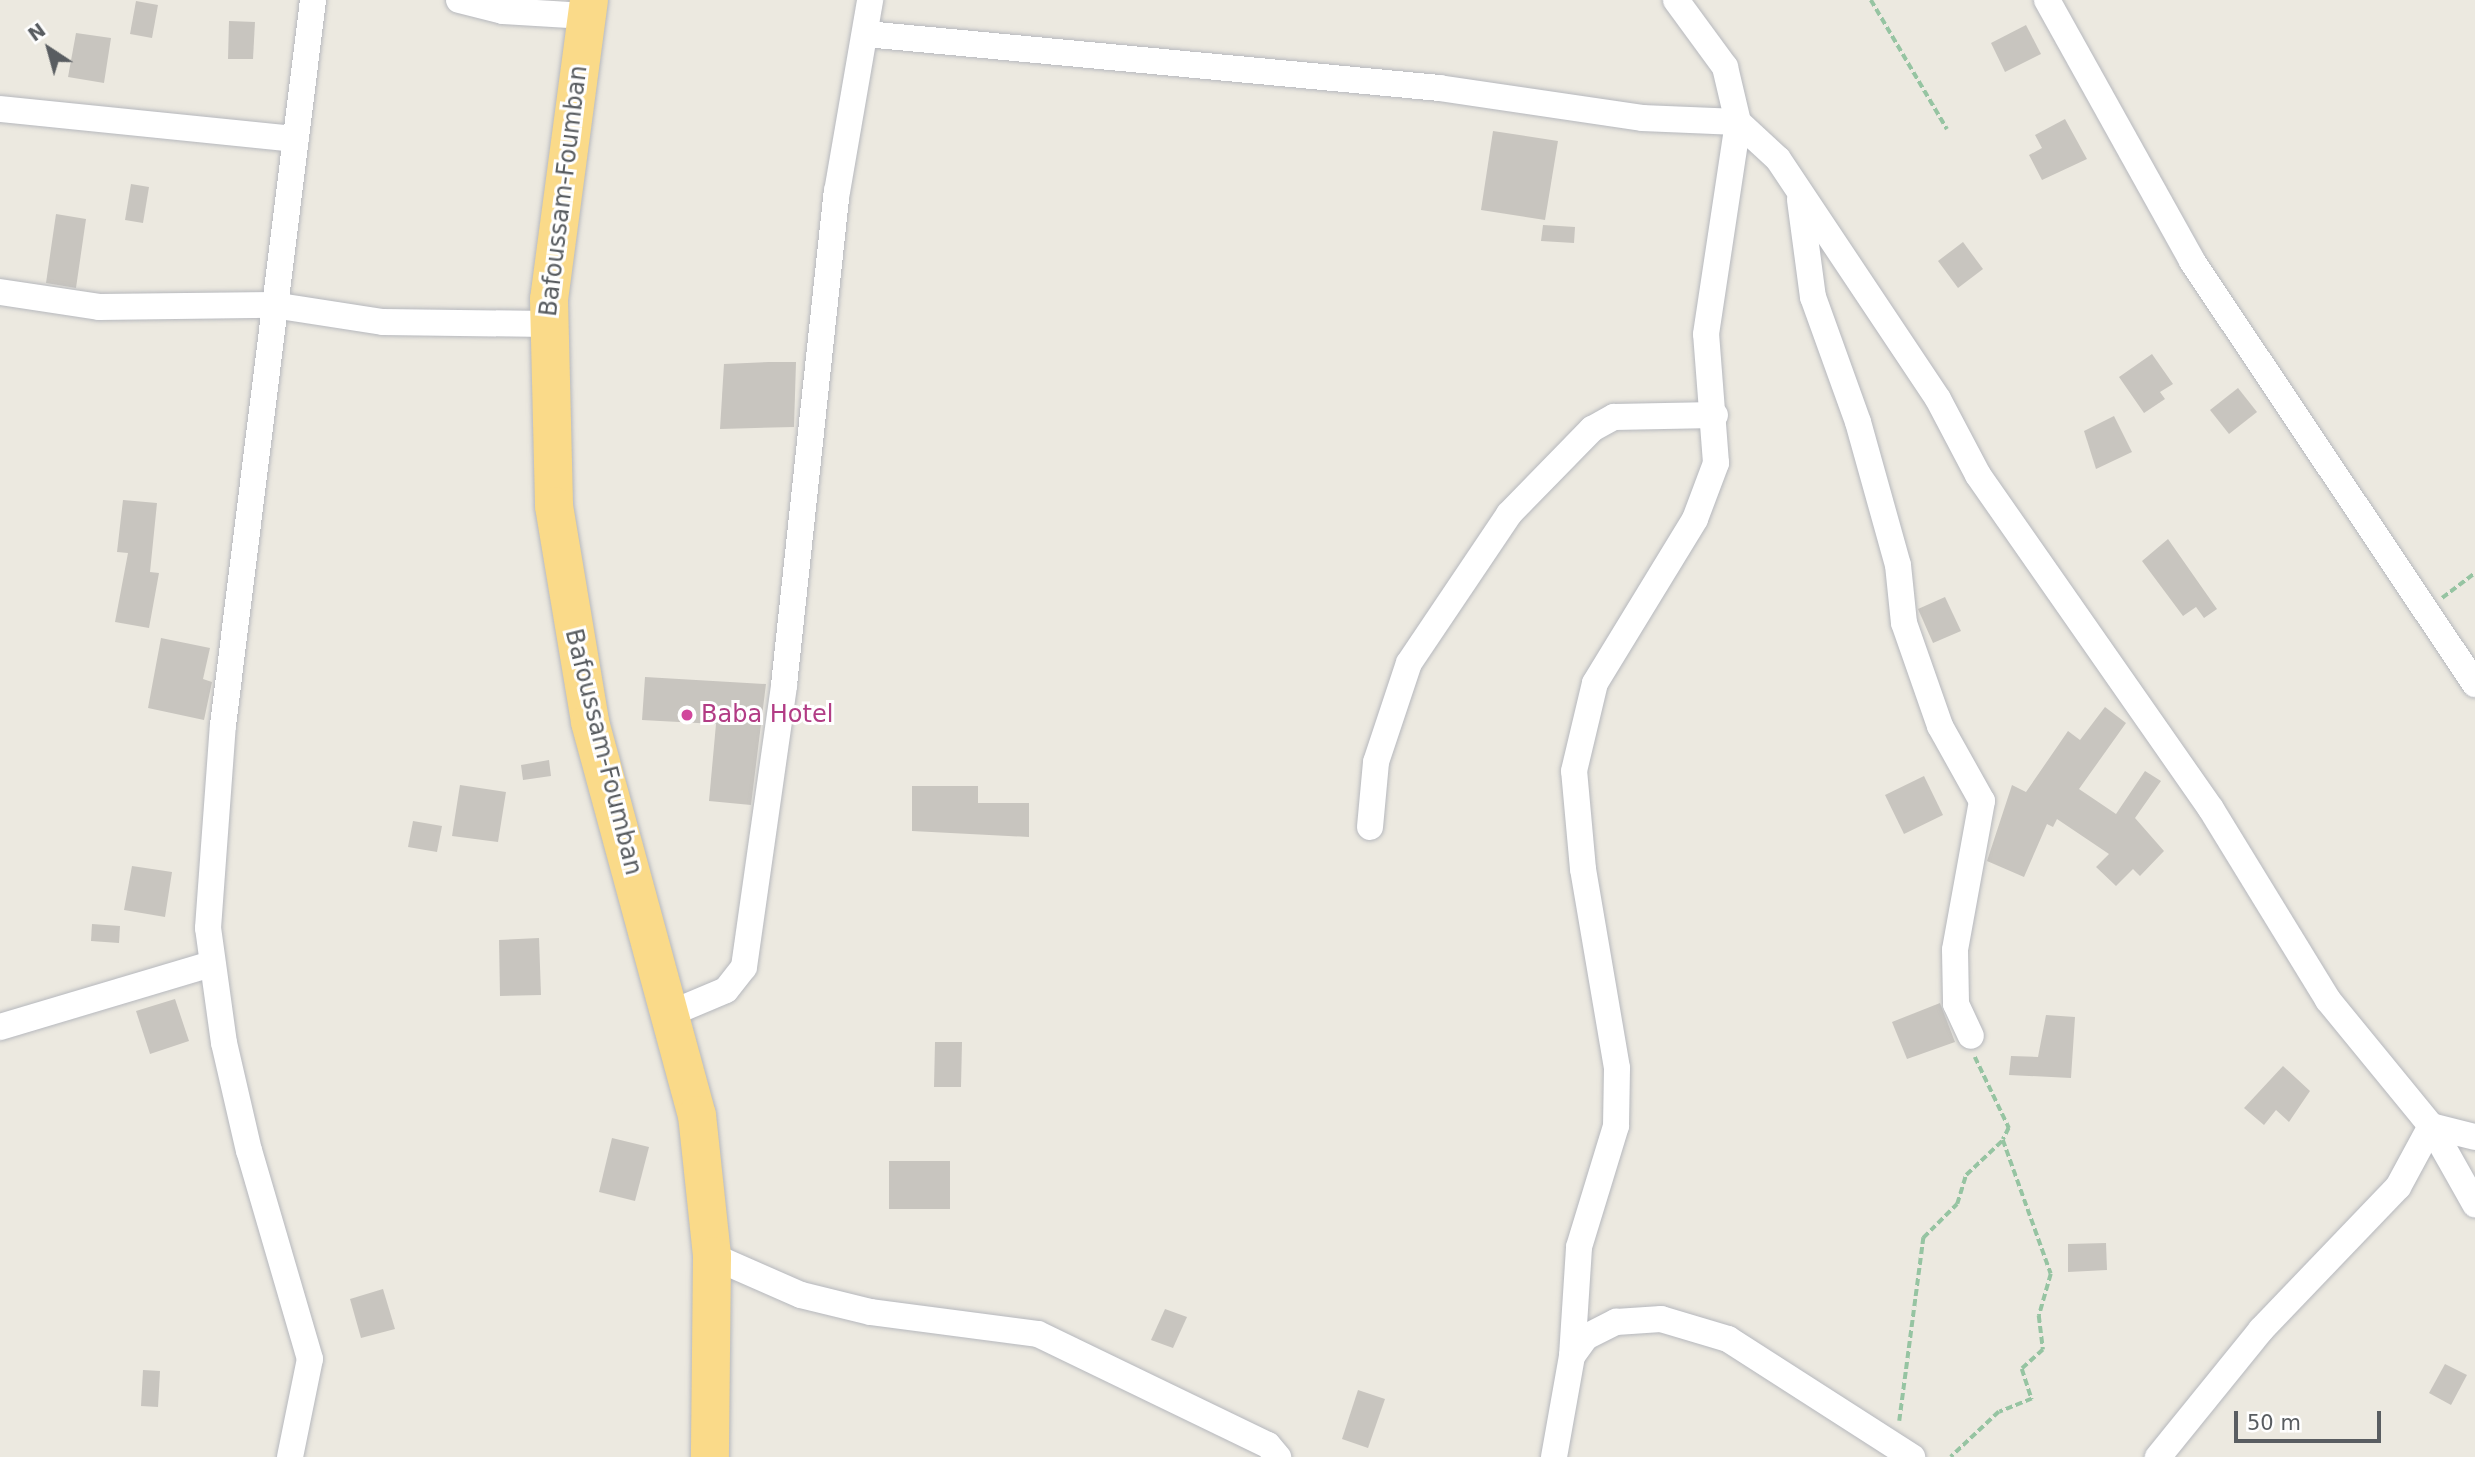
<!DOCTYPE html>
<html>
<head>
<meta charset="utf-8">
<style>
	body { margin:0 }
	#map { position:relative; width:2475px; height:1457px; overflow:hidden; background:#ece9e0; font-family:"DejaVu Sans",sans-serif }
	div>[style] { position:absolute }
	.building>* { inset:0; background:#c8c5bf }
	.path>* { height:3.5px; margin-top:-1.75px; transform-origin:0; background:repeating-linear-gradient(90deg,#96c4a2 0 7px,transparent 0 10.5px) }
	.roads { filter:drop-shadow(0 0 2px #b6b8bd) drop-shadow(0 0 2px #b6b8bd) }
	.minor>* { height:26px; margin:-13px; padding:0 13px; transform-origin:13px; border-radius:13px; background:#fff }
	.highway>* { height:38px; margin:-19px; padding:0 19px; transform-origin:19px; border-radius:19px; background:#fada89 }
	.dots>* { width:19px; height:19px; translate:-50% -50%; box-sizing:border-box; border:4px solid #fff; border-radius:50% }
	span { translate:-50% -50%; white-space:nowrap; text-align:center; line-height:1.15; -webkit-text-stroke:6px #fff; paint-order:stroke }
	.street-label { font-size:24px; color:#595d61 }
	.hotel-label { font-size:24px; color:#b23c85 }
	.left { translate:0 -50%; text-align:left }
	.north { position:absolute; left:14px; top:14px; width:70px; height:70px; -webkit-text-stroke:5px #fff; paint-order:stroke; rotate:324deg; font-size:19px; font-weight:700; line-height:28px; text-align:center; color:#595d61 }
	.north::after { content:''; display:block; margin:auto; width:24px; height:32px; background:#595d61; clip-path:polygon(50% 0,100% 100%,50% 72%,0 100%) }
	.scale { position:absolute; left:2234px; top:1411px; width:147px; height:32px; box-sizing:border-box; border:4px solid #595d61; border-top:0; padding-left:9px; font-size:21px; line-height:24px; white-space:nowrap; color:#595d61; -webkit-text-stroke:5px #fff; paint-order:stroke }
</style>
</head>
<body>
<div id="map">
	<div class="building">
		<i style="clip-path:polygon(136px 1px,158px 5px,152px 38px,130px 34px)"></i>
		<i style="clip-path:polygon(229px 21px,255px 22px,253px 59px,228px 59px)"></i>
		<i style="clip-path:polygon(2026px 25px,2041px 54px,2005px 72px,1991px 43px)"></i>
		<i style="clip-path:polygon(76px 33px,111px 38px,104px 83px,68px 77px)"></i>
		<i style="clip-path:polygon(2065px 119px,2087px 159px,2042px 180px,2029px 155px,2042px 148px,2035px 135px)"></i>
		<i style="clip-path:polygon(1493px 131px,1558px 141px,1545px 220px,1481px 210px)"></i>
		<i style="clip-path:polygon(131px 184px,149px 187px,143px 223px,125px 220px)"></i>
		<i style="clip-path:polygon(56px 214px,86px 219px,76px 288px,46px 283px)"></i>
		<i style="clip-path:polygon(1543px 225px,1575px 227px,1574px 243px,1541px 241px)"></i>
		<i style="clip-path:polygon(1963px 242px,1983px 269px,1958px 288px,1938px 261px)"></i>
		<i style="clip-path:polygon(2152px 354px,2173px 384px,2160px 392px,2165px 399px,2144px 413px,2119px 377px)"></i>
		<i style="clip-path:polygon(769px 362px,796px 362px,794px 427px,720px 429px,724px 364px)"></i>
		<i style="clip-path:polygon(2238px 388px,2257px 412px,2229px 434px,2210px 410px)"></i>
		<i style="clip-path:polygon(2114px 416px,2132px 452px,2096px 469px,2084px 431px)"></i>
		<i style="clip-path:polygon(123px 500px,157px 503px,150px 572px,159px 573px,149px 628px,115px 622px,128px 553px,117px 552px)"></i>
		<i style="clip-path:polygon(2168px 539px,2217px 609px,2204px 618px,2196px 607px,2183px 616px,2142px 561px)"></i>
		<i style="clip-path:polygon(1945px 597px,1961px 631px,1933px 643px,1918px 609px)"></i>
		<i style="clip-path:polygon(161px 638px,210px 648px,203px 679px,212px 682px,204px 720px,148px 708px)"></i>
		<i style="clip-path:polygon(645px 677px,766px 684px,751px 805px,709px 801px,716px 724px,642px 720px)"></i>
		<i style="clip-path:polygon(2105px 707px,2126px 723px,2079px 789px,2116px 814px,2145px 771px,2161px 781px,2135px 818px,2164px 851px,2140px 876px,2133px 869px,2116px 886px,2096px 867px,2109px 854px,2057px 819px,2053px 827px,2047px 824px,2024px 877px,1987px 861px,2012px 785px,2026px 792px,2068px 731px,2080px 740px)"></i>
		<i style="clip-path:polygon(549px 760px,551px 776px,523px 780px,521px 765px)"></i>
		<i style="clip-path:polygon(1924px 776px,1943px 815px,1904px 834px,1885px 795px)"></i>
		<i style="clip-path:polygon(460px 785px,506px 792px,498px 842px,452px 836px)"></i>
		<i style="clip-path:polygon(912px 786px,978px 786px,978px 803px,1029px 803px,1029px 837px,912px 831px)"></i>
		<i style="clip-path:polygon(413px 821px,442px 826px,437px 852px,408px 847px)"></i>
		<i style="clip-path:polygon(132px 866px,172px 872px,165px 917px,124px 910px)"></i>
		<i style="clip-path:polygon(92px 924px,120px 926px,119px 943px,91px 941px)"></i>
		<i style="clip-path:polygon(539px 938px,541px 995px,500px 996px,499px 940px)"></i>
		<i style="clip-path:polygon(175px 999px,189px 1041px,150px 1054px,136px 1011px)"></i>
		<i style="clip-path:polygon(1940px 1003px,1955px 1042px,1907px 1059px,1892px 1022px)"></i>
		<i style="clip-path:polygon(2046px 1015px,2075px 1017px,2071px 1078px,2009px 1075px,2011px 1056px,2038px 1057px)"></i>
		<i style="clip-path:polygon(935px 1042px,962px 1042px,961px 1087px,934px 1087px)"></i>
		<i style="clip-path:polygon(2283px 1066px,2310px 1091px,2289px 1122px,2276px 1110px,2264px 1125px,2244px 1108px)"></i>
		<i style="clip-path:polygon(612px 1138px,649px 1147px,635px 1201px,599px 1192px)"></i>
		<i style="clip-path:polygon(889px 1161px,950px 1161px,950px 1209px,889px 1209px)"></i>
		<i style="clip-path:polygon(2106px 1243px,2107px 1270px,2068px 1272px,2068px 1244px)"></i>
		<i style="clip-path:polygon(383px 1289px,395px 1329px,361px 1338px,350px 1299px)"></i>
		<i style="clip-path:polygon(1165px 1309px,1187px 1317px,1173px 1348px,1151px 1340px)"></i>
		<i style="clip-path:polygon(2445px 1364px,2467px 1375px,2451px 1405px,2429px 1393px)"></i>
		<i style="clip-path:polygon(143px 1370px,160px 1371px,158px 1407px,141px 1406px)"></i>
		<i style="clip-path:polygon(1358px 1390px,1385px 1399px,1368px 1448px,1342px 1439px)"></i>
	</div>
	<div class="path">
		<i style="left:1871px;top:0;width:150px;rotate:59.5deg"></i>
		<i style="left:2442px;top:598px;width:41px;rotate:-37.1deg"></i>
		<i style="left:1975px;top:1057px;width:79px;rotate:64.4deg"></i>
		<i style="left:2009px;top:1128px;width:13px;rotate:117deg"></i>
		<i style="left:1899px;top:1421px;width:185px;rotate:-82.5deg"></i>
		<i style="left:1923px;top:1238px;width:48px;rotate:-45deg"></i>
		<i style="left:1957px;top:1204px;width:30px;rotate:-73deg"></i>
		<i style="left:1966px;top:1175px;width:51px;rotate:-43.4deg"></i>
		<i style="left:2003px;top:1140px;width:142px;rotate:70.3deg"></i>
		<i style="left:2051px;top:1274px;width:44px;rotate:105.9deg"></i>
		<i style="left:2039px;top:1316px;width:34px;rotate:83deg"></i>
		<i style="left:2043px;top:1350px;width:28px;rotate:138deg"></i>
		<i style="left:2022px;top:1369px;width:32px;rotate:72deg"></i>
		<i style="left:2032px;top:1399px;width:35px;rotate:158deg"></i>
		<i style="left:1999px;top:1412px;width:66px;rotate:136.8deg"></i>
	</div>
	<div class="roads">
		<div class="minor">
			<i style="left:459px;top:0;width:45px;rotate:14deg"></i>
			<i style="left:503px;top:11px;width:83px;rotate:3.4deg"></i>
			<i style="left:2047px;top:0;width:299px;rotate:60.9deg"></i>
			<i style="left:2192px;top:261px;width:509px;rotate:56.22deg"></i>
			<i style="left:866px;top:34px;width:576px;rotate:5.38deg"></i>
			<i style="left:1439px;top:88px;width:205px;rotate:8.4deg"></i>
			<i style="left:1642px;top:118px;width:96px;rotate:2.4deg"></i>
			<i style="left:1738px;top:122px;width:54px;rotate:42.8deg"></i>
			<i style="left:1778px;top:159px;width:288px;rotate:56.3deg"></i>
			<i style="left:1938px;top:399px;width:86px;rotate:62.2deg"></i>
			<i style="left:1978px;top:475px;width:407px;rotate:55.1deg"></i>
			<i style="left:2211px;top:809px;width:224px;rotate:58.5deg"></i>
			<i style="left:2328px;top:1000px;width:163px;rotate:50.7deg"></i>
			<i style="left:2431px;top:1126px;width:69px;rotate:118.4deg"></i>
			<i style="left:2398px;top:1187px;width:198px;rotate:133.8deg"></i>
			<i style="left:2261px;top:1330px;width:164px;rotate:129deg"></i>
			<i style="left:0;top:109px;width:297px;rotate:5.8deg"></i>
			<i style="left:1800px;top:200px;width:98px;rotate:82.4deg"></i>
			<i style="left:1813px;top:297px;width:133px;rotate:70.2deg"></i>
			<i style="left:1858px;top:422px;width:148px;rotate:74.4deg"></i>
			<i style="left:1898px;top:565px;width:58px;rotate:84.1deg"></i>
			<i style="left:1904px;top:623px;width:109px;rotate:70.7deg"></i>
			<i style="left:1940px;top:726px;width:86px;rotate:60.8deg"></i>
			<i style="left:1982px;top:801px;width:151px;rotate:100.3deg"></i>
			<i style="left:1955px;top:950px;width:54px;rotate:88.9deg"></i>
			<i style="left:1956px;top:1004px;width:35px;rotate:65deg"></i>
			<i style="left:0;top:292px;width:100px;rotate:8.6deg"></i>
			<i style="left:99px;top:307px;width:174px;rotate:-0.7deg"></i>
			<i style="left:273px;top:305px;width:111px;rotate:8.8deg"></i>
			<i style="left:383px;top:322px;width:165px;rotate:0.7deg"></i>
			<i style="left:1370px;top:827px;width:65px;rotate:-84.7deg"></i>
			<i style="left:1376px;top:762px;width:104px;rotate:-71.6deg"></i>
			<i style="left:1409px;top:663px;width:179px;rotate:-56.1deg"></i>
			<i style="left:1509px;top:514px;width:119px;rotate:-45.7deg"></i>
			<i style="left:1592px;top:429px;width:25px;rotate:-29deg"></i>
			<i style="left:1614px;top:417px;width:101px;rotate:-1.1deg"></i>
			<i style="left:674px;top:1012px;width:56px;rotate:-22.9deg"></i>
			<i style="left:726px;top:990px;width:29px;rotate:-52deg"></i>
			<i style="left:744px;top:967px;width:285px;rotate:-81.9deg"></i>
			<i style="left:784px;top:685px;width:496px;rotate:-83.9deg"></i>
			<i style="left:837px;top:192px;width:195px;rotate:-80.2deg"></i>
			<i style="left:0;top:1027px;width:221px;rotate:-16.6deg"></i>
			<i style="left:2475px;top:1137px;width:45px;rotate:-166deg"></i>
			<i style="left:2431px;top:1126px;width:90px;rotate:60.6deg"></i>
			<i style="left:712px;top:1256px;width:97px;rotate:23.7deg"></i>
			<i style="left:801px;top:1295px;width:72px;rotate:13.7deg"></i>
			<i style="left:871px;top:1312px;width:168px;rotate:7.5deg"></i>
			<i style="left:1038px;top:1334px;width:255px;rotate:25.8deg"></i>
			<i style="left:1268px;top:1445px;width:16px;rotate:50deg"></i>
			<i style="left:1572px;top:1356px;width:109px;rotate:-86.3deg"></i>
			<i style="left:1579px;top:1247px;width:127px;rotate:-73deg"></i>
			<i style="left:1616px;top:1126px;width:58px;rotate:-89deg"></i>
			<i style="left:1617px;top:1068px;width:202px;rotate:-99.7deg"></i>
			<i style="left:1583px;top:869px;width:98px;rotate:-95.2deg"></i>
			<i style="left:1574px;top:771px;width:90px;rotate:-76.6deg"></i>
			<i style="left:1595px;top:683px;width:192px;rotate:-58.6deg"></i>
			<i style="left:1695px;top:519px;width:60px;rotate:-69.4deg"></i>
			<i style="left:1716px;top:463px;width:129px;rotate:-94.4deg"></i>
			<i style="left:1706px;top:334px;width:214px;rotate:-81.4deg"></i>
			<i style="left:1738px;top:122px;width:57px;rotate:-103.3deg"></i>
			<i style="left:1725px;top:67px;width:83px;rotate:-126.2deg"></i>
			<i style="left:290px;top:1457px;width:100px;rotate:-78.5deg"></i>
			<i style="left:310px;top:1359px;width:217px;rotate:-106.3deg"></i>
			<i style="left:249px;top:1151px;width:111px;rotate:-103deg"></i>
			<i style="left:224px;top:1043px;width:116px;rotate:-97.9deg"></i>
			<i style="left:208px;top:928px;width:204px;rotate:-85.8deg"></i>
			<i style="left:223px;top:725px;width:731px;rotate:-82.92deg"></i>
			<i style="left:1554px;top:1457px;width:103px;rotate:-79.9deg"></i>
			<i style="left:1572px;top:1356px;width:24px;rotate:-54deg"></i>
			<i style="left:1586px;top:1337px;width:34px;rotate:-27deg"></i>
			<i style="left:1616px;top:1322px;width:45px;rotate:-3.8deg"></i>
			<i style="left:1661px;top:1319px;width:70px;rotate:16.6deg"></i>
			<i style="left:1728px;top:1339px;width:219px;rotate:32.7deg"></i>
		</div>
		<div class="highway">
			<i style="left:589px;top:0;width:302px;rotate:97.6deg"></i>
			<i style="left:549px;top:299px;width:207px;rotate:88.6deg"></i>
			<i style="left:554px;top:506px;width:219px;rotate:80.5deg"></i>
			<i style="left:590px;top:722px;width:407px;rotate:74.8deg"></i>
			<i style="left:697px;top:1115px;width:142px;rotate:83.9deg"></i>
			<i style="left:712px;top:1256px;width:201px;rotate:90.6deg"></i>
		</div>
	</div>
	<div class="dots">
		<i style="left:687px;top:715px;background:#d1479c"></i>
	</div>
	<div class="street-label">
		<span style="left:564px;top:191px;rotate:-83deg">Bafoussam-Foumban</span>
		<span style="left:603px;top:752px;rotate:76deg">Bafoussam-Foumban</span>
	</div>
	<div class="hotel-label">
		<span class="left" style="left:701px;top:715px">Baba Hotel</span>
	</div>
	<div class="north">N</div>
	<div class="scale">50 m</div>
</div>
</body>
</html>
